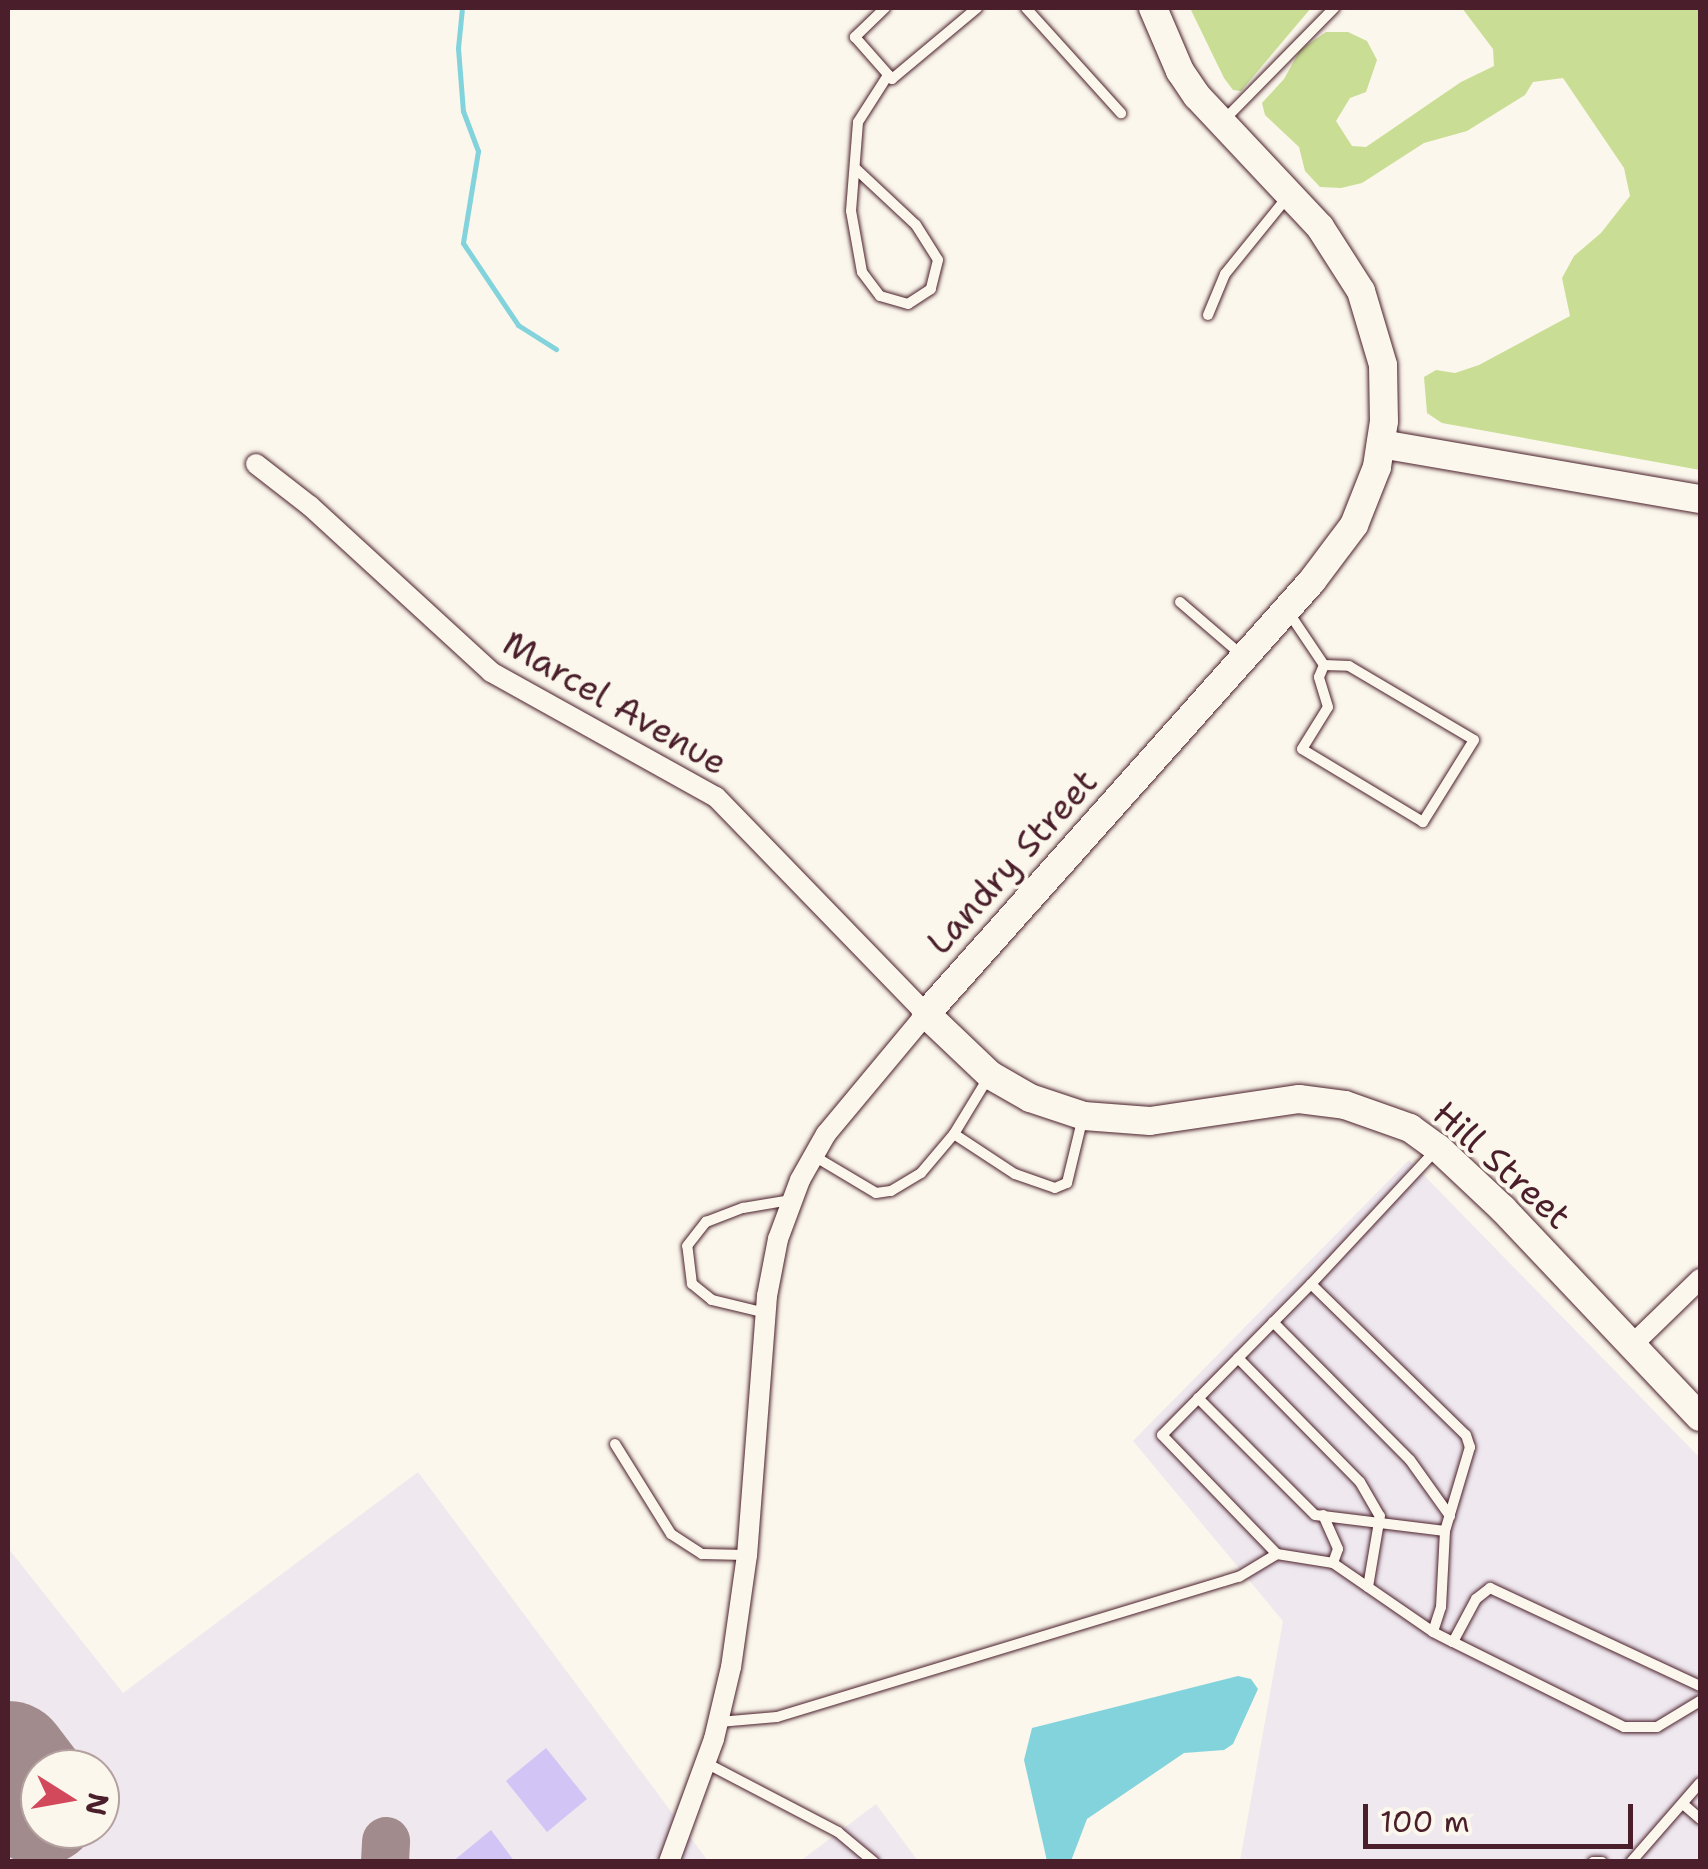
<!DOCTYPE html>
<html>
<head>
<meta charset="utf-8">
<style>
	body { margin:0 }
	#map { position:relative; width:1708px; height:1869px; overflow:hidden; background:#fbf7ec; font-family:"Shantell Sans",sans-serif }
	div>[style] { position:absolute }
	.built>* { inset:0; background:#efe8ef }
	.green>* { inset:0; background:#c9de94 }
	.water>* { inset:0; background:#83d3dd }
	.stream>* { height:5px; margin:-2.5px; padding:0 2.5px; transform-origin:2.5px; border-radius:2.5px; background:#83d3dd }
	.taxiway>* { height:48px; margin:-24px; padding:0 24px; transform-origin:24px; border-radius:24px; background:#a28b8c }
	.runway>* { height:122px; margin:-61px; padding:0 61px; transform-origin:61px; border-radius:61px; background:#a28b8c }
	.building>* { inset:0; background:#d3c4f6 }
	.roads { filter:drop-shadow(0 0 2px #4a1f2b) drop-shadow(0 0 2px #4a1f2b) }
	.lane>* { height:10px; margin:-5px; padding:0 5px; transform-origin:5px; border-radius:5px; background:#fbf7ec }
	.street>* { height:20px; margin:-10px; padding:0 10px; transform-origin:10px; border-radius:10px; background:#fbf7ec }
	.secondary>* { height:28px; margin:-14px; padding:0 14px; transform-origin:14px; border-radius:14px; background:#fbf7ec }
	span { translate:-50% -50%; white-space:nowrap; text-align:center; line-height:1.15; -webkit-text-stroke:8px #fbf7ec; paint-order:stroke }
	.street-label { font-size:35px; color:#4a1f2b }
	.frame { position:absolute; inset:0; border:10px solid #4a1f2b; pointer-events:none }
	.north { position:absolute; left:20px; top:1749px; width:100px; height:100px; box-sizing:border-box; background:#fbf7ec; border:2px solid #b4a19f; border-radius:50%; rotate:101deg; font-size:28px; font-weight:700; line-height:40px; text-align:center; color:#4a1f2b }
	.north::after { content:''; display:block; margin:auto; width:35px; height:45px; background:#d1495b; clip-path:polygon(50% 0,100% 100%,50% 72%,0 100%) }
	.scale { position:absolute; left:1363px; top:1804px; width:270px; height:45px; box-sizing:border-box; border:5px solid #4a1f2b; border-top:0; padding-left:12px; font-size:30px; line-height:35px; white-space:nowrap; color:#4a1f2b; -webkit-text-stroke:8px #fbf7ec; paint-order:stroke }
</style>
</head>
<body>
<div id="map">
	<div class="built">
		<i style="clip-path:polygon(1409px 1160px,1700px 1458px,1700px 1861px,1240px 1861px,1283px 1621px,1133px 1441px)"></i>
		<i style="clip-path:polygon(evenodd,418px 1472px,708px 1861px,8px 1861px,8px 1548px,123px 1693px,418px 1472px,40px 1769px,100px 1769px,100px 1829px,40px 1829px,40px 1769px)"></i>
		<i style="clip-path:polygon(876px 1804px,918px 1861px,799px 1862px)"></i>
	</div>
	<div class="green">
		<i style="clip-path:polygon(1190px 8px,1311px 8px,1241px 91px,1233px 90px,1224px 78px)"></i>
		<i style="clip-path:polygon(1462px 8px,1700px 8px,1700px 470px,1442px 423px,1427px 413px,1424px 377px,1436px 370px,1455px 373px,1479px 365px,1570px 316px,1562px 278px,1574px 256px,1601px 233px,1630px 196px,1624px 168px,1563px 78px,1533px 82px,1525px 95px,1467px 131px,1424px 143px,1362px 183px,1341px 188px,1320px 187px,1305px 171px,1299px 147px,1265px 115px,1262px 103px,1284px 79px,1300px 50px,1326px 32px,1348px 32px,1367px 41px,1377px 60px,1366px 92px,1350px 98px,1336px 121px,1352px 146px,1366px 147px,1461px 82px,1494px 66px,1493px 49px)"></i>
	</div>
	<div class="water">
		<i style="clip-path:polygon(1238px 1676px,1251px 1679px,1258px 1689px,1233px 1744px,1224px 1750px,1184px 1753px,1087px 1819px,1071px 1861px,1047px 1861px,1024px 1760px,1032px 1728px)"></i>
	</div>
	<div class="stream">
		<i style="left:462px;top:8px;width:40px;rotate:95.7deg"></i>
		<i style="left:458px;top:48px;width:63px;rotate:85.5deg"></i>
		<i style="left:463px;top:111px;width:43px;rotate:69.4deg"></i>
		<i style="left:478px;top:151px;width:93px;rotate:99.3deg"></i>
		<i style="left:463px;top:243px;width:99px;rotate:56.1deg"></i>
		<i style="left:518px;top:325px;width:45px;rotate:32.3deg"></i>
	</div>
	<div class="taxiway">
		<i style="left:385px;top:1862px;width:21px;rotate:-87deg"></i>
	</div>
	<div class="runway">
		<i style="left:8px;top:1762px;width:53px;rotate:52.7deg"></i>
	</div>
	<div class="building">
		<i style="clip-path:polygon(546px 1748px,587px 1799px,547px 1832px,506px 1781px)"></i>
		<i style="clip-path:polygon(491px 1830px,515px 1862px,452px 1862px)"></i>
	</div>
	<div class="roads">
		<div class="lane">
			<i style="left:885px;top:8px;width:42px;rotate:136deg"></i>
			<i style="left:855px;top:37px;width:56px;rotate:48.6deg"></i>
			<i style="left:892px;top:79px;width:111px;rotate:-39.9deg"></i>
			<i style="left:1026px;top:8px;width:142px;rotate:47.9deg"></i>
			<i style="left:1225px;top:119px;width:156px;rotate:-45.5deg"></i>
			<i style="left:855px;top:168px;width:83px;rotate:43.1deg"></i>
			<i style="left:916px;top:225px;width:41px;rotate:57.8deg"></i>
			<i style="left:938px;top:260px;width:30px;rotate:104deg"></i>
			<i style="left:931px;top:289px;width:27px;rotate:147deg"></i>
			<i style="left:908px;top:304px;width:29px;rotate:-164deg"></i>
			<i style="left:880px;top:296px;width:30px;rotate:-127deg"></i>
			<i style="left:862px;top:272px;width:62px;rotate:-100.2deg"></i>
			<i style="left:851px;top:211px;width:89px;rotate:-85.5deg"></i>
			<i style="left:858px;top:122px;width:56px;rotate:-57.4deg"></i>
			<i style="left:1208px;top:315px;width:44px;rotate:-67.5deg"></i>
			<i style="left:1225px;top:274px;width:102px;rotate:-51deg"></i>
			<i style="left:1180px;top:602px;width:84px;rotate:40.7deg"></i>
			<i style="left:1287px;top:610px;width:66px;rotate:56.1deg"></i>
			<i style="left:1324px;top:665px;width:25px;rotate:2deg"></i>
			<i style="left:1349px;top:666px;width:145px;rotate:30.6deg"></i>
			<i style="left:1474px;top:740px;width:97px;rotate:121.9deg"></i>
			<i style="left:1423px;top:822px;width:141px;rotate:-148.9deg"></i>
			<i style="left:1302px;top:749px;width:49px;rotate:-58.2deg"></i>
			<i style="left:1328px;top:707px;width:31px;rotate:-107deg"></i>
			<i style="left:1319px;top:677px;width:13px;rotate:-67deg"></i>
			<i style="left:988px;top:1078px;width:66px;rotate:121.3deg"></i>
			<i style="left:954px;top:1134px;width:73px;rotate:33.3deg"></i>
			<i style="left:1015px;top:1174px;width:42px;rotate:19.3deg"></i>
			<i style="left:1055px;top:1188px;width:13px;rotate:-23deg"></i>
			<i style="left:1067px;top:1183px;width:68px;rotate:-76.4deg"></i>
			<i style="left:1436px;top:1150px;width:183px;rotate:133deg"></i>
			<i style="left:1311px;top:1284px;width:216px;rotate:44.3deg"></i>
			<i style="left:1466px;top:1435px;width:13px;rotate:72deg"></i>
			<i style="left:1470px;top:1447px;width:88px;rotate:106.6deg"></i>
			<i style="left:1445px;top:1531px;width:76px;rotate:93deg"></i>
			<i style="left:1441px;top:1607px;width:26px;rotate:108deg"></i>
			<i style="left:1433px;top:1632px;width:22px;rotate:27deg"></i>
			<i style="left:1453px;top:1642px;width:49px;rotate:-61.9deg"></i>
			<i style="left:1476px;top:1599px;width:18px;rotate:-38deg"></i>
			<i style="left:1490px;top:1588px;width:232px;rotate:25deg"></i>
			<i style="left:814px;top:1156px;width:72px;rotate:30.8deg"></i>
			<i style="left:876px;top:1193px;width:15px;rotate:-8deg"></i>
			<i style="left:891px;top:1191px;width:35px;rotate:-31deg"></i>
			<i style="left:921px;top:1173px;width:51px;rotate:-49.8deg"></i>
			<i style="left:1311px;top:1284px;width:212px;rotate:134.6deg"></i>
			<i style="left:1162px;top:1435px;width:165px;rotate:46deg"></i>
			<i style="left:1277px;top:1554px;width:57px;rotate:9.1deg"></i>
			<i style="left:1333px;top:1563px;width:121px;rotate:34.6deg"></i>
			<i style="left:766px;top:1313px;width:56px;rotate:-166.5deg"></i>
			<i style="left:712px;top:1300px;width:26px;rotate:-141deg"></i>
			<i style="left:692px;top:1284px;width:38px;rotate:-97deg"></i>
			<i style="left:687px;top:1246px;width:31px;rotate:-52deg"></i>
			<i style="left:706px;top:1222px;width:40px;rotate:-21deg"></i>
			<i style="left:743px;top:1208px;width:49px;rotate:-9.5deg"></i>
			<i style="left:1273px;top:1322px;width:194px;rotate:45.2deg"></i>
			<i style="left:1410px;top:1460px;width:69px;rotate:54.5deg"></i>
			<i style="left:1238px;top:1358px;width:174px;rotate:45.5deg"></i>
			<i style="left:1360px;top:1482px;width:39px;rotate:60deg"></i>
			<i style="left:1380px;top:1516px;width:72px;rotate:99.6deg"></i>
			<i style="left:1198px;top:1398px;width:165px;rotate:45deg"></i>
			<i style="left:1315px;top:1515px;width:131px;rotate:7deg"></i>
			<i style="left:615px;top:1444px;width:106px;rotate:58.1deg"></i>
			<i style="left:671px;top:1534px;width:37px;rotate:33deg"></i>
			<i style="left:702px;top:1554px;width:44px;rotate:1.3deg"></i>
			<i style="left:1323px;top:1515px;width:37px;rotate:66deg"></i>
			<i style="left:1338px;top:1549px;width:15px;rotate:110deg"></i>
			<i style="left:1453px;top:1642px;width:191px;rotate:26.4deg"></i>
			<i style="left:1624px;top:1727px;width:33px"></i>
			<i style="left:1657px;top:1727px;width:50px;rotate:-31.2deg"></i>
			<i style="left:719px;top:1722px;width:58px;rotate:-4.9deg"></i>
			<i style="left:777px;top:1717px;width:483px;rotate:-16.9deg"></i>
			<i style="left:1239px;top:1577px;width:44px;rotate:-31.2deg"></i>
			<i style="left:706px;top:1763px;width:149px;rotate:27.6deg"></i>
			<i style="left:838px;top:1832px;width:47px;rotate:39.8deg"></i>
			<i style="left:1683px;top:1804px;width:23px;rotate:41deg"></i>
			<i style="left:1593px;top:1862px;width:9px"></i>
			<i style="left:1631px;top:1862px;width:105px;rotate:-48.9deg"></i>
		</div>
		<div class="street">
			<i style="left:256px;top:464px;width:68px;rotate:37.9deg"></i>
			<i style="left:310px;top:506px;width:246px;rotate:42.5deg"></i>
			<i style="left:491px;top:672px;width:257px;rotate:29.1deg"></i>
			<i style="left:716px;top:797px;width:302px;rotate:45.9deg"></i>
			<i style="left:926px;top:1014px;width:156px;rotate:129.8deg"></i>
			<i style="left:826px;top:1134px;width:53px;rotate:119.5deg"></i>
			<i style="left:800px;top:1180px;width:63px;rotate:110.4deg"></i>
			<i style="left:778px;top:1239px;width:58px;rotate:100.9deg"></i>
			<i style="left:767px;top:1296px;width:260px;rotate:94.4deg"></i>
			<i style="left:747px;top:1555px;width:113px;rotate:98.1deg"></i>
			<i style="left:731px;top:1667px;width:74px;rotate:103.3deg"></i>
			<i style="left:714px;top:1739px;width:131px;rotate:110.1deg"></i>
			<i style="left:1632px;top:1345px;width:95px;rotate:-44.1deg"></i>
		</div>
		<div class="secondary">
			<i style="left:1153px;top:8px;width:69px;rotate:66.8deg"></i>
			<i style="left:1180px;top:71px;width:30px;rotate:56deg"></i>
			<i style="left:1197px;top:96px;width:180px;rotate:46.8deg"></i>
			<i style="left:1320px;top:227px;width:76px;rotate:57.4deg"></i>
			<i style="left:1361px;top:291px;width:77px;rotate:73.4deg"></i>
			<i style="left:1383px;top:365px;width:56px;rotate:89deg"></i>
			<i style="left:1384px;top:421px;width:47px;rotate:98.7deg"></i>
			<i style="left:1377px;top:467px;width:62px;rotate:111.6deg"></i>
			<i style="left:1354px;top:525px;width:70px;rotate:126.9deg"></i>
			<i style="left:1312px;top:581px;width:580px;rotate:131.72deg"></i>
			<i style="left:926px;top:1014px;width:88px;rotate:43.6deg"></i>
			<i style="left:990px;top:1075px;width:46px;rotate:29.9deg"></i>
			<i style="left:1030px;top:1098px;width:57px;rotate:18.4deg"></i>
			<i style="left:1084px;top:1116px;width:66px;rotate:4.3deg"></i>
			<i style="left:1150px;top:1121px;width:151px;rotate:-8.4deg"></i>
			<i style="left:1299px;top:1099px;width:46px;rotate:7.4deg"></i>
			<i style="left:1345px;top:1105px;width:69px;rotate:19.5deg"></i>
			<i style="left:1410px;top:1128px;width:34px;rotate:36deg"></i>
			<i style="left:1438px;top:1148px;width:89px;rotate:43.2deg"></i>
			<i style="left:1503px;top:1209px;width:286px;rotate:46.6deg"></i>
			<i style="left:1381px;top:444px;width:324px;rotate:9.8deg"></i>
		</div>
	</div>
	<div class="street-label">
		<span style="left:615px;top:703px;rotate:30deg">Marcel Avenue</span>
		<span style="left:1012px;top:862px;rotate:-48deg">Landry Street</span>
		<span style="left:1502px;top:1165px;rotate:42deg">Hill Street</span>
	</div>
	<div class="frame"></div>
	<div class="north">N</div>
	<div class="scale">100 m</div>
</div>
</body>
</html>
